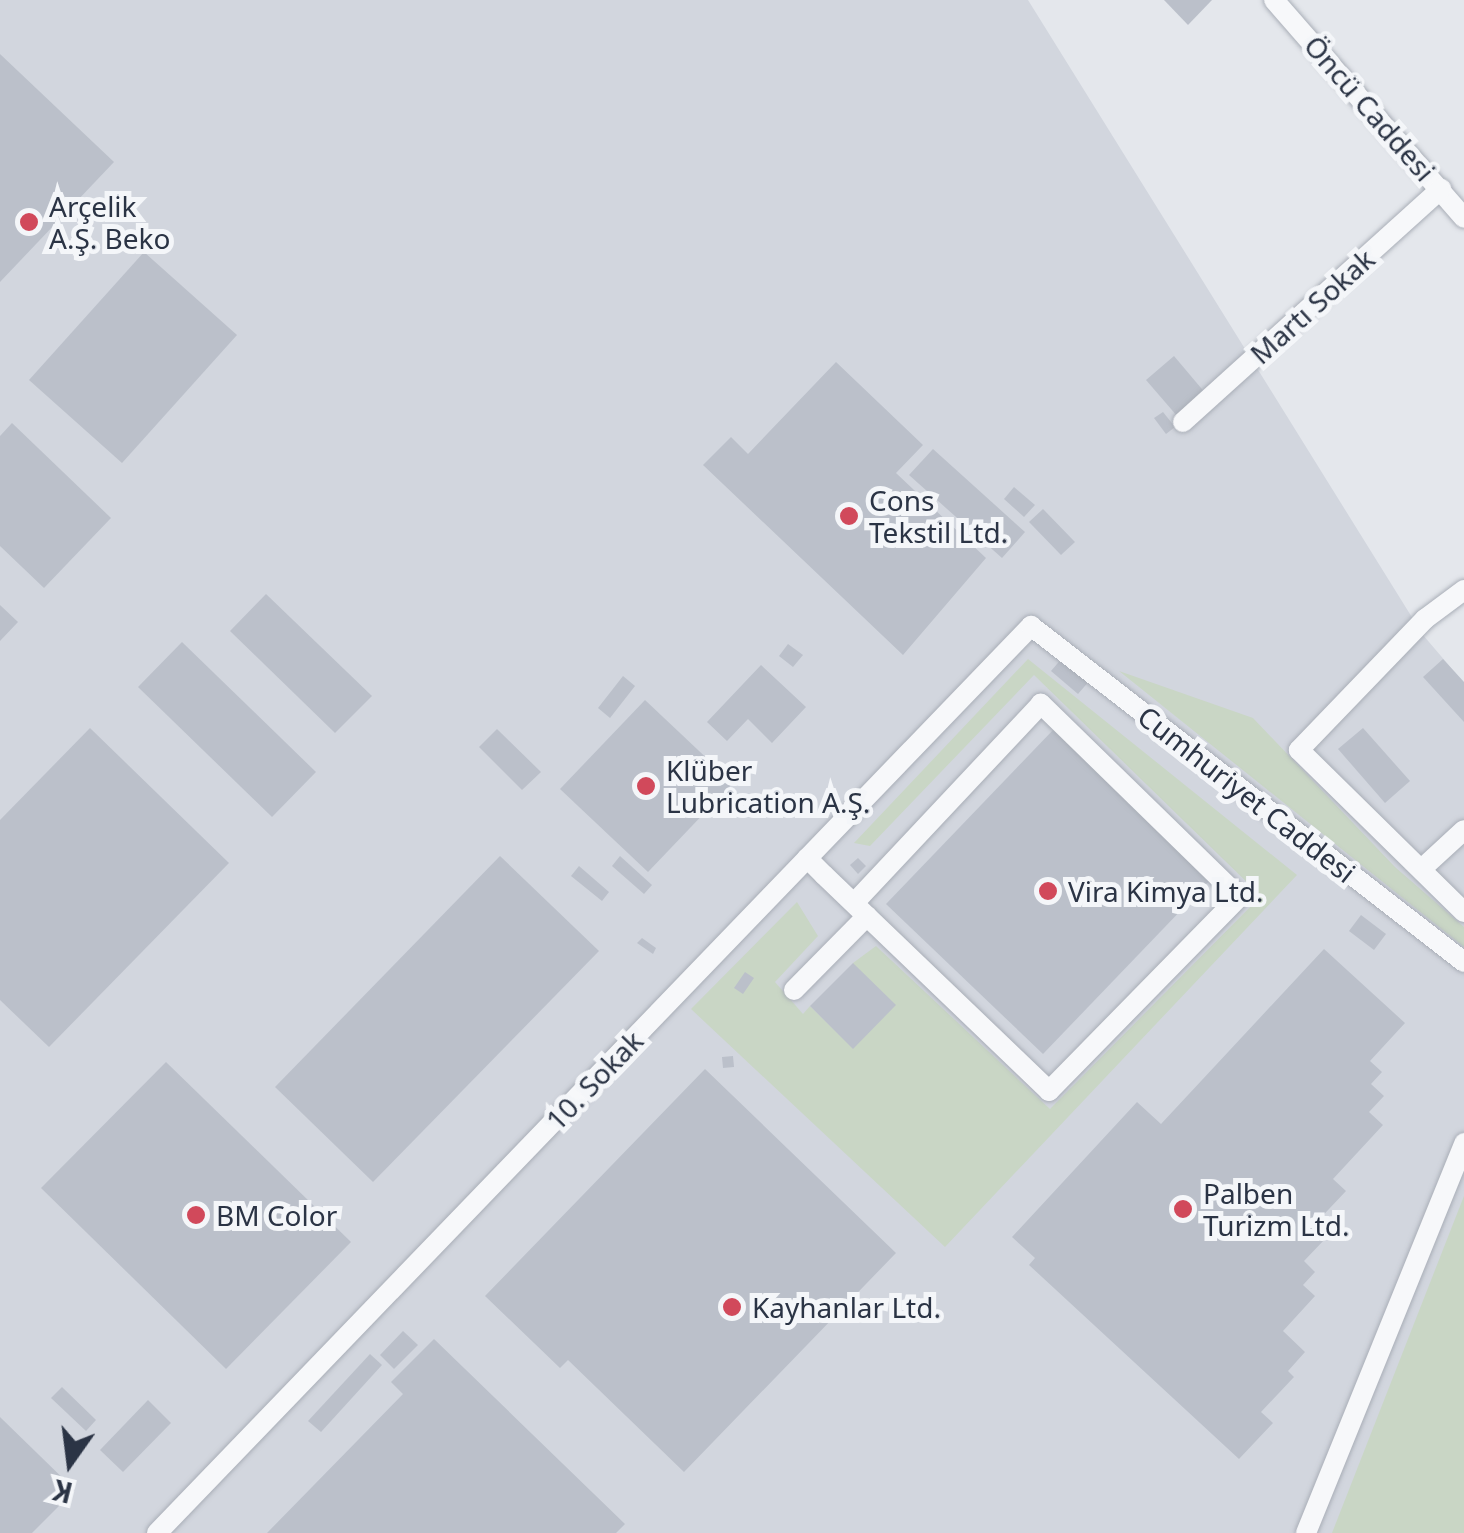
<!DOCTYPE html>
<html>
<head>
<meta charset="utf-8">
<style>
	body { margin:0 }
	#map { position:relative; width:1464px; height:1533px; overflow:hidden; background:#e4e7ec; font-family:"Noto Sans",sans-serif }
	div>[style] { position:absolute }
	.built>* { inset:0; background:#d2d6de }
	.green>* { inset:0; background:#c9d6c5 }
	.building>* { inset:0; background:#bbc0ca }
	.roads { filter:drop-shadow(0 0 2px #a9aeb7) drop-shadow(0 0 2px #a9aeb7) }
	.minor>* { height:20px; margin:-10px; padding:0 10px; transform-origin:10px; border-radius:10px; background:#f7f8fa }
	.dots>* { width:28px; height:28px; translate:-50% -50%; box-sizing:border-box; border:5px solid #f4f6f9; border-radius:50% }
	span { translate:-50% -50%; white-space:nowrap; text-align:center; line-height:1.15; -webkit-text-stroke:10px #f4f6f9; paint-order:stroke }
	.street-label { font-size:28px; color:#2b3445 }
	.poi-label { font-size:28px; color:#2b3445 }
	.left { translate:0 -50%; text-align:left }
	.north { position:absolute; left:20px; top:1413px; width:100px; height:100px; -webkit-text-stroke:8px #f4f6f9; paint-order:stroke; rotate:194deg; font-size:28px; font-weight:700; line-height:40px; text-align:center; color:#2b3445 }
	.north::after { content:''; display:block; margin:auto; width:35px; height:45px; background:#2b3445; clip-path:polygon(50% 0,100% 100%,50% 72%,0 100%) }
</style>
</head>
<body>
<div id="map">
	<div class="built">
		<i style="clip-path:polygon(0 0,1028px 0,1423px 635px,1464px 683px,1464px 1379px,1388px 1533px,0 1533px)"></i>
	</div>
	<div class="green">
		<i style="clip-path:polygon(1028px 659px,1297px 875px,945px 1247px,691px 1009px,797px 902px,818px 936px,775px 982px,803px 1014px,810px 1006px,853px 1048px,853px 963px,876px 946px,1050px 1109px,1261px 896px,1034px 675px,870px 846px,854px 843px)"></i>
		<i style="clip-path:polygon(1119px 671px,1253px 718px,1395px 867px,1464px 927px,1464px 947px)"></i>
		<i style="clip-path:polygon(1464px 1196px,1464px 1533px,1332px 1533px)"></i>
	</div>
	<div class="building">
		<i style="clip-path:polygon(1164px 0,1212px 0,1188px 25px)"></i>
		<i style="clip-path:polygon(0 54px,114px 162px,0 282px)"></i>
		<i style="clip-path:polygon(144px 252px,237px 335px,122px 463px,29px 380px)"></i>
		<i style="clip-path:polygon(1174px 356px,1212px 401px,1184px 424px,1146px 380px)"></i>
		<i style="clip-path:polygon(836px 362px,923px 445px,896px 473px,986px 558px,903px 655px,703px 465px,731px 437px,748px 454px)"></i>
		<i style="clip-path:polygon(1163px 412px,1175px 427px,1166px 434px,1154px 418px)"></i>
		<i style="clip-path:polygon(12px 423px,111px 518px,44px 588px,0 546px,0 436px)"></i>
		<i style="clip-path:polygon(933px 449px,1025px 532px,1002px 558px,909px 475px)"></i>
		<i style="clip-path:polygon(1014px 487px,1035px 505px,1024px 517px,1004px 499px)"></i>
		<i style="clip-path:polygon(1043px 509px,1075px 542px,1061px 555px,1029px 522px)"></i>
		<i style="clip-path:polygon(266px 594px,372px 696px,335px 733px,230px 631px)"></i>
		<i style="clip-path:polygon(0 605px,18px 622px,0 641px)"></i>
		<i style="clip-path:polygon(182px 642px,316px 772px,272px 817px,138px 687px)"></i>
		<i style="clip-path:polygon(788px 644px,803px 655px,793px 667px,779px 656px)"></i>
		<i style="clip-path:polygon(1063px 657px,1090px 680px,1078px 694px,1051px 671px)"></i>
		<i style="clip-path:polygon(1443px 659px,1464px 682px,1464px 722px,1423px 677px)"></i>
		<i style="clip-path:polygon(761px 665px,806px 707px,772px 743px,748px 719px,727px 741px,707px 722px)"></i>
		<i style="clip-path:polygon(623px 676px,635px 686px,610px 718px,598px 708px)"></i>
		<i style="clip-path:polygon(645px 700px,733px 783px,648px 872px,560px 789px)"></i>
		<i style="clip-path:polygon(90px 728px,229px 863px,49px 1047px,0 1000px,0 820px)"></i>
		<i style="clip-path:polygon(1363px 728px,1410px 781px,1385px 803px,1338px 749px)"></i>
		<i style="clip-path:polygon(497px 729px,541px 772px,522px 790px,479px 747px)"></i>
		<i style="clip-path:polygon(1054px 729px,1211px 879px,1043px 1054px,886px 904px)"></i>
		<i style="clip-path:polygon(500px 856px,599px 951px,373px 1182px,275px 1087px)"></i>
		<i style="clip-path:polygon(620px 856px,652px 885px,644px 894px,612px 866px)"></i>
		<i style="clip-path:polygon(858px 858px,866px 866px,858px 874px,850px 865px)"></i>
		<i style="clip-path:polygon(579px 866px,609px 892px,602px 901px,571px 876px)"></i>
		<i style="clip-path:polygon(1361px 915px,1386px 934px,1374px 950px,1349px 931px)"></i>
		<i style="clip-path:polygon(642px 938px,656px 948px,653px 954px,637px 943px)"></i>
		<i style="clip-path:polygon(1324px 949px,1405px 1023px,1370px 1061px,1382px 1072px,1371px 1084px,1384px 1096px,1369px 1112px,1383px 1125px,1333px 1179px,1346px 1191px,1312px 1227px,1325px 1239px,1304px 1261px,1315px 1272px,1303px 1285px,1315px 1296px,1283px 1331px,1305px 1352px,1288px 1371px,1294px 1377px,1261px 1412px,1273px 1423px,1239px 1459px,1029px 1265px,1035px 1258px,1012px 1237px,1137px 1102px,1161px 1124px)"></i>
		<i style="clip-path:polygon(853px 963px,896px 1005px,853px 1049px,810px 1006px)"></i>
		<i style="clip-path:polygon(745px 972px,754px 978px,743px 994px,734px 988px)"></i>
		<i style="clip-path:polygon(733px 1056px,734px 1067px,723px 1068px,722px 1057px)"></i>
		<i style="clip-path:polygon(166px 1062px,351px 1242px,226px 1369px,41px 1188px)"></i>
		<i style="clip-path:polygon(705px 1069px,896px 1253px,684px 1472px,568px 1360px,560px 1368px,485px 1296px)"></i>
		<i style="clip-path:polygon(403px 1331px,418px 1345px,394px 1369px,380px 1355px)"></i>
		<i style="clip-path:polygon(434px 1339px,625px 1524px,616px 1533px,267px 1533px,403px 1394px,391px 1382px)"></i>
		<i style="clip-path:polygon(370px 1354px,382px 1365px,321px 1432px,308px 1421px)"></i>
		<i style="clip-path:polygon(62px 1387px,96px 1420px,86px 1431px,51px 1398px)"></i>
		<i style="clip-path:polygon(148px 1400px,171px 1423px,123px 1472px,100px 1450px)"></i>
		<i style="clip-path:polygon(0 1417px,75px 1490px,32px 1533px,0 1533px)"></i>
	</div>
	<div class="roads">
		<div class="minor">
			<i style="left:1274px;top:0;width:289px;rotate:48.9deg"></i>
			<i style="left:1183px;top:422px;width:348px;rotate:-42.1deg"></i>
			<i style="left:1464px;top:590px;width:49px;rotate:143.4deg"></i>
			<i style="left:1425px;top:619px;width:182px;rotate:133.9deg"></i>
			<i style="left:1299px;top:750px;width:231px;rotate:44.5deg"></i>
			<i style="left:807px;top:858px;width:24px;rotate:45deg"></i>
			<i style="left:824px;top:875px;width:312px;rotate:43.8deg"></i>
			<i style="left:1049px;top:1091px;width:272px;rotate:-45.6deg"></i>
			<i style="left:1239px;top:897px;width:277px;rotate:-135.7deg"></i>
			<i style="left:1041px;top:704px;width:273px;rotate:133.2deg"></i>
			<i style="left:1427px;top:864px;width:50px;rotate:-42.6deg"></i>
			<i style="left:794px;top:990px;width:104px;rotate:-45.4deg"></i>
			<i style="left:157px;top:1533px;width:1260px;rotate:-46.06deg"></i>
			<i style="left:1031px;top:626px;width:548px;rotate:37.81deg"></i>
			<i style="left:1306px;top:1533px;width:421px;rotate:-67.9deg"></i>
		</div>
	</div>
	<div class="dots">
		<i style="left:29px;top:222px;background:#d1495b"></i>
		<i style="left:849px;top:516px;background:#d1495b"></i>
		<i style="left:646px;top:786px;background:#d1495b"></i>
		<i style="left:1048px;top:891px;background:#d1495b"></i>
		<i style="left:1183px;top:1209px;background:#d1495b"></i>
		<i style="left:196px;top:1215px;background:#d1495b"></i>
		<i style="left:732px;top:1307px;background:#d1495b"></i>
	</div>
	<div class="street-label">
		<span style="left:1370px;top:108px;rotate:49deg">Öncü Caddesi</span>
		<span style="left:1312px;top:306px;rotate:-42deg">Martı Sokak</span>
		<span style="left:1247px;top:794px;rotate:38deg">Cumhuriyet Caddesi</span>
		<span style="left:594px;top:1080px;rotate:-46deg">10. Sokak</span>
	</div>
	<div class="poi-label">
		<span class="left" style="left:49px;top:222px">Arçelik<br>A.Ş. Beko</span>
		<span class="left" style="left:869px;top:516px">Cons<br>Tekstil Ltd.</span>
		<span class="left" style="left:666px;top:786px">Klüber<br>Lubrication A.Ş.</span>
		<span class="left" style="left:1068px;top:891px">Vira Kimya Ltd.</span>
		<span class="left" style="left:1203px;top:1209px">Palben<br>Turizm Ltd.</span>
		<span class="left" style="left:216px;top:1215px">BM Color</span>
		<span class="left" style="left:752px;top:1307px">Kayhanlar Ltd.</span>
	</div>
	<div class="north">K</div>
</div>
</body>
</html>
